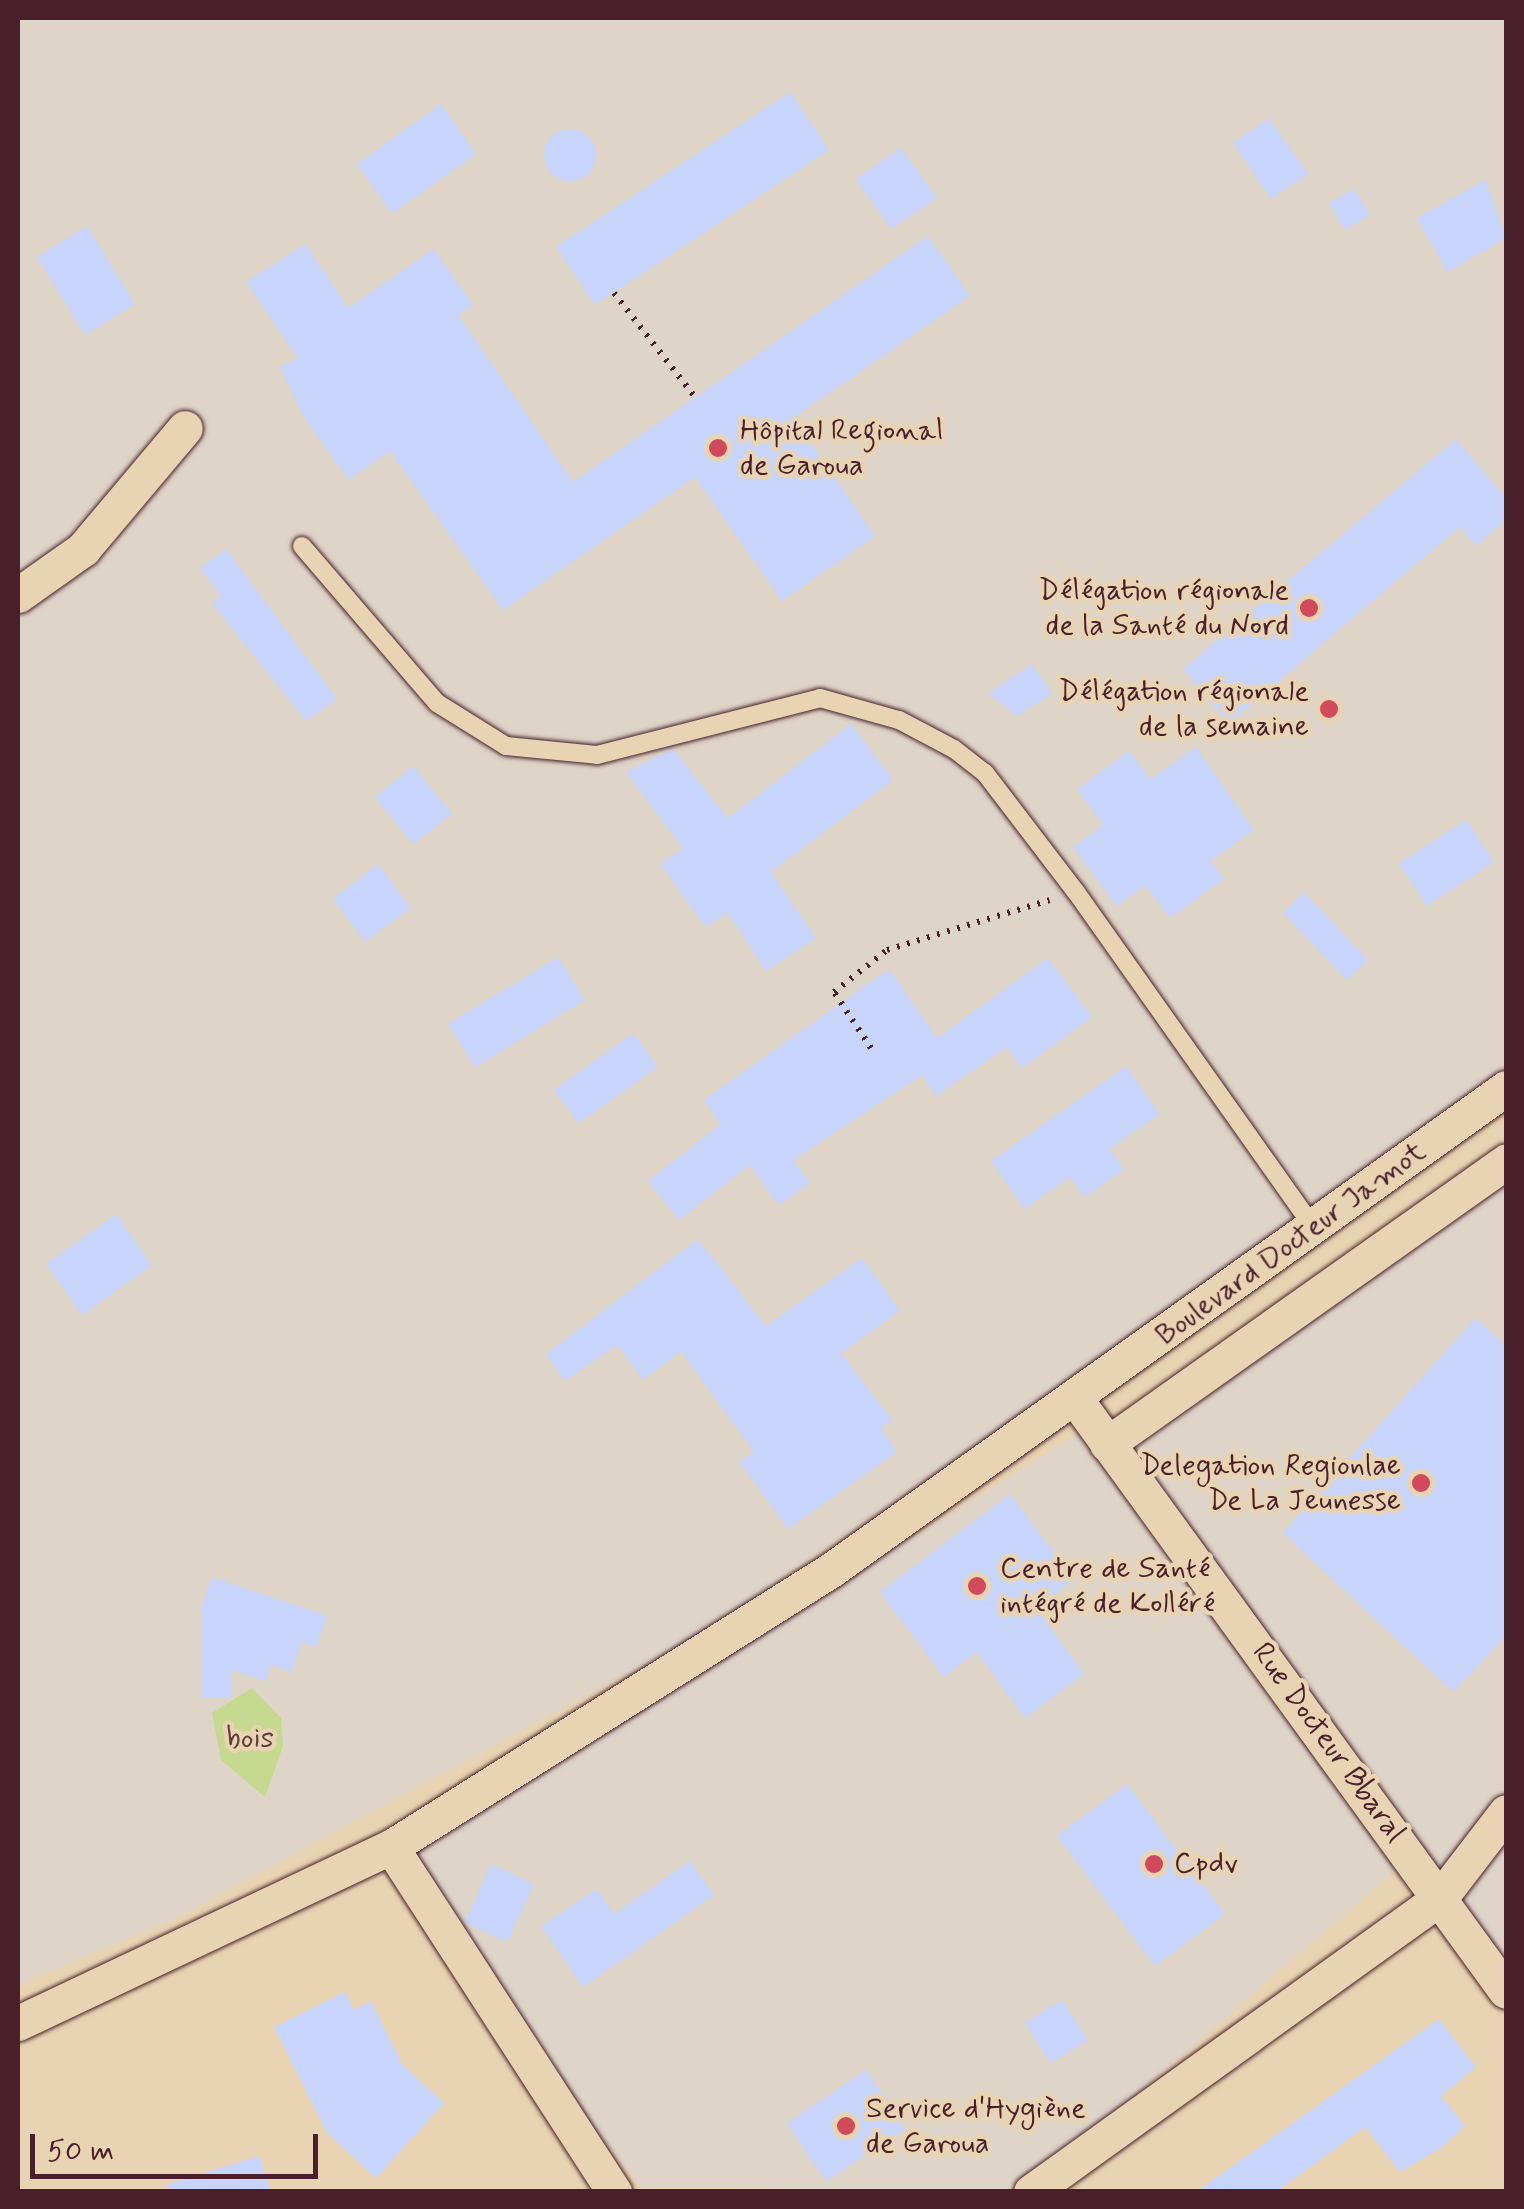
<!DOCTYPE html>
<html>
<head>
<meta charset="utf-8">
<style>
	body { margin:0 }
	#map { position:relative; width:1524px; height:2209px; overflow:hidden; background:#e8d4b2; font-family:Mynerve,sans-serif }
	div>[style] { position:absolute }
	.built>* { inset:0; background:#ded4c8 }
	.green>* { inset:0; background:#c5d98f }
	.building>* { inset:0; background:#c7d4fb }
	.round { border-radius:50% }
	.path>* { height:6px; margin-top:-3px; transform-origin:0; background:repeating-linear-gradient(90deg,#4a1f2b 0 2.5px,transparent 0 10.5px) }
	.roads { filter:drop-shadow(0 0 2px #4a1f2b) drop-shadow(0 0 2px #4a1f2b) }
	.service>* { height:18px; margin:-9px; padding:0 9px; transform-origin:9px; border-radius:9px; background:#e8d4b2 }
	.minor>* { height:35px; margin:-17.5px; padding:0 17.5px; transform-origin:17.5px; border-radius:17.5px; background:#e8d4b2 }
	.dots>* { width:28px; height:28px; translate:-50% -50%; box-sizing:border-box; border:5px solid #e8d4b2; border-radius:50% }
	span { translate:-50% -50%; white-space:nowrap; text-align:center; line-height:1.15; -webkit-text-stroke:9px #e8d4b2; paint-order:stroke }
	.poi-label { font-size:30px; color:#4a1f2b }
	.left { translate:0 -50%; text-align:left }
	.right { translate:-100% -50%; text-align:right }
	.street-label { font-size:30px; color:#4a1f2b }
	.park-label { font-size:30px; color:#5c3b3a }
	.frame { position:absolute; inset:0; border:20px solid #4a1f2b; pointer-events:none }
	.scale { position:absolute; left:30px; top:2134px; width:288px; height:45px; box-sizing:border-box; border:5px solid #4a1f2b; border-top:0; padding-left:12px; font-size:30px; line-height:35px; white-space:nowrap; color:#4a1f2b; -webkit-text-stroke:8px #e8d4b2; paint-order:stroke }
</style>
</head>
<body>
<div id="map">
	<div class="built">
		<i style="clip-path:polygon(18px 18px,1506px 18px,1506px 1069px,1182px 1306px,700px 1634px,174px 1919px,18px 1985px)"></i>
		<i style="clip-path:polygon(1506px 1178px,1506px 2001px,1407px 1860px,1027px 2191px,641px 2187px,384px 1868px,1093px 1424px,1119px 1460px)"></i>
	</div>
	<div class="green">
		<i style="clip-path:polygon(252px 1688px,281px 1718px,283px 1746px,265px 1797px,221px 1760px,212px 1713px)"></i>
	</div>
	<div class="building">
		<i style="clip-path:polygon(790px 92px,829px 150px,595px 305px,556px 247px)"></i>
		<i style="clip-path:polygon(441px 104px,476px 154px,392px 214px,357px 164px)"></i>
		<i style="clip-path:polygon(1269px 118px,1308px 174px,1271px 199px,1233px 143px)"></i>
		<i class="round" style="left:544px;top:129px;width:52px;height:52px"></i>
		<i style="clip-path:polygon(901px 148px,937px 198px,891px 229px,856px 179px)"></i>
		<i style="clip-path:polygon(1485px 180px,1506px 238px,1447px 272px,1417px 218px)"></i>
		<i style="clip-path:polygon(1354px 189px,1370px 215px,1345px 230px,1329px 203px)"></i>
		<i style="clip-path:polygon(87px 226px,135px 304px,85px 335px,37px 257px)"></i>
		<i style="clip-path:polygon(928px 236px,970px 296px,793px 418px,875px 536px,782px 601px,695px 477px,503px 610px,390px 451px,349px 480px,305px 419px,280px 367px,298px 358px,246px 282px,305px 244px,348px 308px,434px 249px,473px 305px,458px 315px,573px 482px)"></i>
		<i style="clip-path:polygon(1456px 439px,1506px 498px,1506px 520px,1476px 546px,1460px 527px,1229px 723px,1183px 669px)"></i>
		<i style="clip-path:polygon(226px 549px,337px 699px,306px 721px,212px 603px,221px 596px,200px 568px)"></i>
		<i style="clip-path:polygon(1032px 664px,1052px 694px,1017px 716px,988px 693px)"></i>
		<i style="clip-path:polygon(851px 724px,893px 780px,771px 872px,816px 938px,766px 971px,728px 913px,706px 927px,660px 864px,683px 848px,626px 772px,673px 749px,728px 818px)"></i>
		<i style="clip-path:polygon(1196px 747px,1254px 830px,1210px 861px,1224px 879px,1170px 918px,1145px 885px,1117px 906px,1073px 847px,1103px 825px,1077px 789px,1129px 751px,1150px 779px)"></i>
		<i style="clip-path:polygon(413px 766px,452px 814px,413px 844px,375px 797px)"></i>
		<i style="clip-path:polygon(1466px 820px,1494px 862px,1427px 906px,1399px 863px)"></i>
		<i style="clip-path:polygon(378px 864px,411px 908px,365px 942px,333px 899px)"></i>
		<i style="clip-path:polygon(1304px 892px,1368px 960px,1347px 980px,1283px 913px)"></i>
		<i style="clip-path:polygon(558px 957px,585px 1000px,475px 1067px,448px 1024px)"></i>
		<i style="clip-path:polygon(1048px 958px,1092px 1017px,1022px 1068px,1007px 1047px,936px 1096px,922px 1075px,793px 1160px,810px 1183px,779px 1205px,750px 1165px,679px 1220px,648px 1181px,721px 1124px,704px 1100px,889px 969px,937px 1038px)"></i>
		<i style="clip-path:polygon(633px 1033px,658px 1067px,579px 1123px,554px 1090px)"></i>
		<i style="clip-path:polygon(1126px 1066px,1160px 1114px,1109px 1149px,1124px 1169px,1085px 1197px,1070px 1177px,1024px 1209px,991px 1161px)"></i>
		<i style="clip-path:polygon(116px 1214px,152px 1265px,82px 1315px,46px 1264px)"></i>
		<i style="clip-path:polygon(698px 1239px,766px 1326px,862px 1258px,900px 1311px,841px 1353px,892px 1420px,881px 1428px,897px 1452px,788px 1529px,740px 1462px,754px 1452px,681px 1351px,643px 1380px,617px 1345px,565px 1381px,546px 1354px)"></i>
		<i style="clip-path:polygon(1475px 1318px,1506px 1346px,1506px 1636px,1453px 1692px,1283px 1533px)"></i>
		<i style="clip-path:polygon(1010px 1494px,1074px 1579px,1036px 1608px,1084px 1674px,1025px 1718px,977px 1652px,944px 1677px,880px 1592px)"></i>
		<i style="clip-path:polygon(212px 1577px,327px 1616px,316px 1647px,302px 1642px,291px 1672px,271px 1664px,266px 1681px,232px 1670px,232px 1697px,201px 1697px,201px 1609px)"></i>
		<i style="clip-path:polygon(1127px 1784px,1225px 1914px,1155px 1966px,1057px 1836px)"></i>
		<i style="clip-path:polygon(690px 1861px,714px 1895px,583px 1987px,541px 1926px,597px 1889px,614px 1914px)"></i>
		<i style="clip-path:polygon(491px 1864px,534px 1884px,507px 1942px,465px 1922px)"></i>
		<i style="clip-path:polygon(345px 1992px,354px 2010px,371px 2001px,402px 2064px,444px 2103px,376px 2178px,327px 2133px,274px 2027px)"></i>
		<i style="clip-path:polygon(1062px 2000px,1088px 2040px,1051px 2063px,1025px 2023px)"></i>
		<i style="clip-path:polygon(1439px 2019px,1476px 2067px,1441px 2096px,1465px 2126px,1441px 2148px,1400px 2172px,1365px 2127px,1276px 2192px,1196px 2192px)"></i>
		<i style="clip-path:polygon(866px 2070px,905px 2129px,826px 2181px,787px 2123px)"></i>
		<i style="clip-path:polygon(259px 2156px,271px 2192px,169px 2192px,168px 2184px)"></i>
	</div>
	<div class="path">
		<i style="left:614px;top:293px;width:132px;rotate:52.1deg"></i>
		<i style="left:871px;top:1048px;width:67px;rotate:-123.5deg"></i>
		<i style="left:834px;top:992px;width:68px;rotate:-38.4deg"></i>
		<i style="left:887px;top:950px;width:170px;rotate:-17.1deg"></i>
	</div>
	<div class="roads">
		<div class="service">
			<i style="left:302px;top:546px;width:207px;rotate:49.3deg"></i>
			<i style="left:437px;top:703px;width:81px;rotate:31.9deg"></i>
			<i style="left:506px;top:746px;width:91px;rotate:5.6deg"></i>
			<i style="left:597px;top:755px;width:230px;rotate:-14.3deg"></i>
			<i style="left:820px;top:698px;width:82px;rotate:15.6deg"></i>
			<i style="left:899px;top:720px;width:62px;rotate:27.8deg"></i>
			<i style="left:954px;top:749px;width:39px;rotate:38deg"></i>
			<i style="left:985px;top:773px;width:150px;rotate:52.6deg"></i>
			<i style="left:1076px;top:892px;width:412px;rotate:54.7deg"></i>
		</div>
		<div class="minor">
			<i style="left:18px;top:595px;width:80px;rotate:-35.3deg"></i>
			<i style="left:83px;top:549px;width:158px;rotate:-49.9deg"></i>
			<i style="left:1077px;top:1401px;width:729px;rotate:53.98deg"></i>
			<i style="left:1107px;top:1444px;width:489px;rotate:-35.3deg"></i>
			<i style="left:391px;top:1847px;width:411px;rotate:57.1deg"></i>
			<i style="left:18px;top:2023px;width:412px;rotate:-25.3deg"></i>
			<i style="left:391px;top:1847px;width:520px;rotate:-32.19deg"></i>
			<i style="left:831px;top:1570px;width:829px;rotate:-35.53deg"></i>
			<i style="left:1031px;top:2192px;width:504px;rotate:-35.71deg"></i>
			<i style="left:1440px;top:1898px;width:108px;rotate:-52.5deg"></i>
		</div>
	</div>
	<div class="dots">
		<i style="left:718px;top:448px;background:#d1495b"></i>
		<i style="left:1309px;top:608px;background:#d1495b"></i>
		<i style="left:1329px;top:709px;background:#d1495b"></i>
		<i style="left:1421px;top:1483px;background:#d1495b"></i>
		<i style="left:977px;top:1586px;background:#d1495b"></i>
		<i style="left:1154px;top:1864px;background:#d1495b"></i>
		<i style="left:846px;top:2126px;background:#d1495b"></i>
	</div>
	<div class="poi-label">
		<span class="left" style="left:740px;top:448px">Hôpital Regional<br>de Garoua</span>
		<span class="right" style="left:1289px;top:608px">Délégation régionale<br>de la Santé du Nord</span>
		<span class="right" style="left:1309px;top:709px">Délégation régionale<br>de la semaine</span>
		<span class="right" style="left:1401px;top:1483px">Delegation Regionlae<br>De La Jeunesse</span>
		<span class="left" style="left:1000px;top:1586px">Centre de Santé<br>intégré de Kolléré</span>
		<span class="left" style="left:1174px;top:1864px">Cpdv</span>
		<span class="left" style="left:866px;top:2126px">Service d'Hygiène<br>de Garoua</span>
	</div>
	<div class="street-label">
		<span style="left:1291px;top:1244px;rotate:-36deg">Boulevard Docteur Jamot</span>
		<span style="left:1328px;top:1743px;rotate:54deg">Rue Docteur Bbaral</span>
	</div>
	<div class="park-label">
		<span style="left:250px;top:1739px">bois</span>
	</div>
	<div class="frame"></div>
	<div class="scale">50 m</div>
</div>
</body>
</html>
